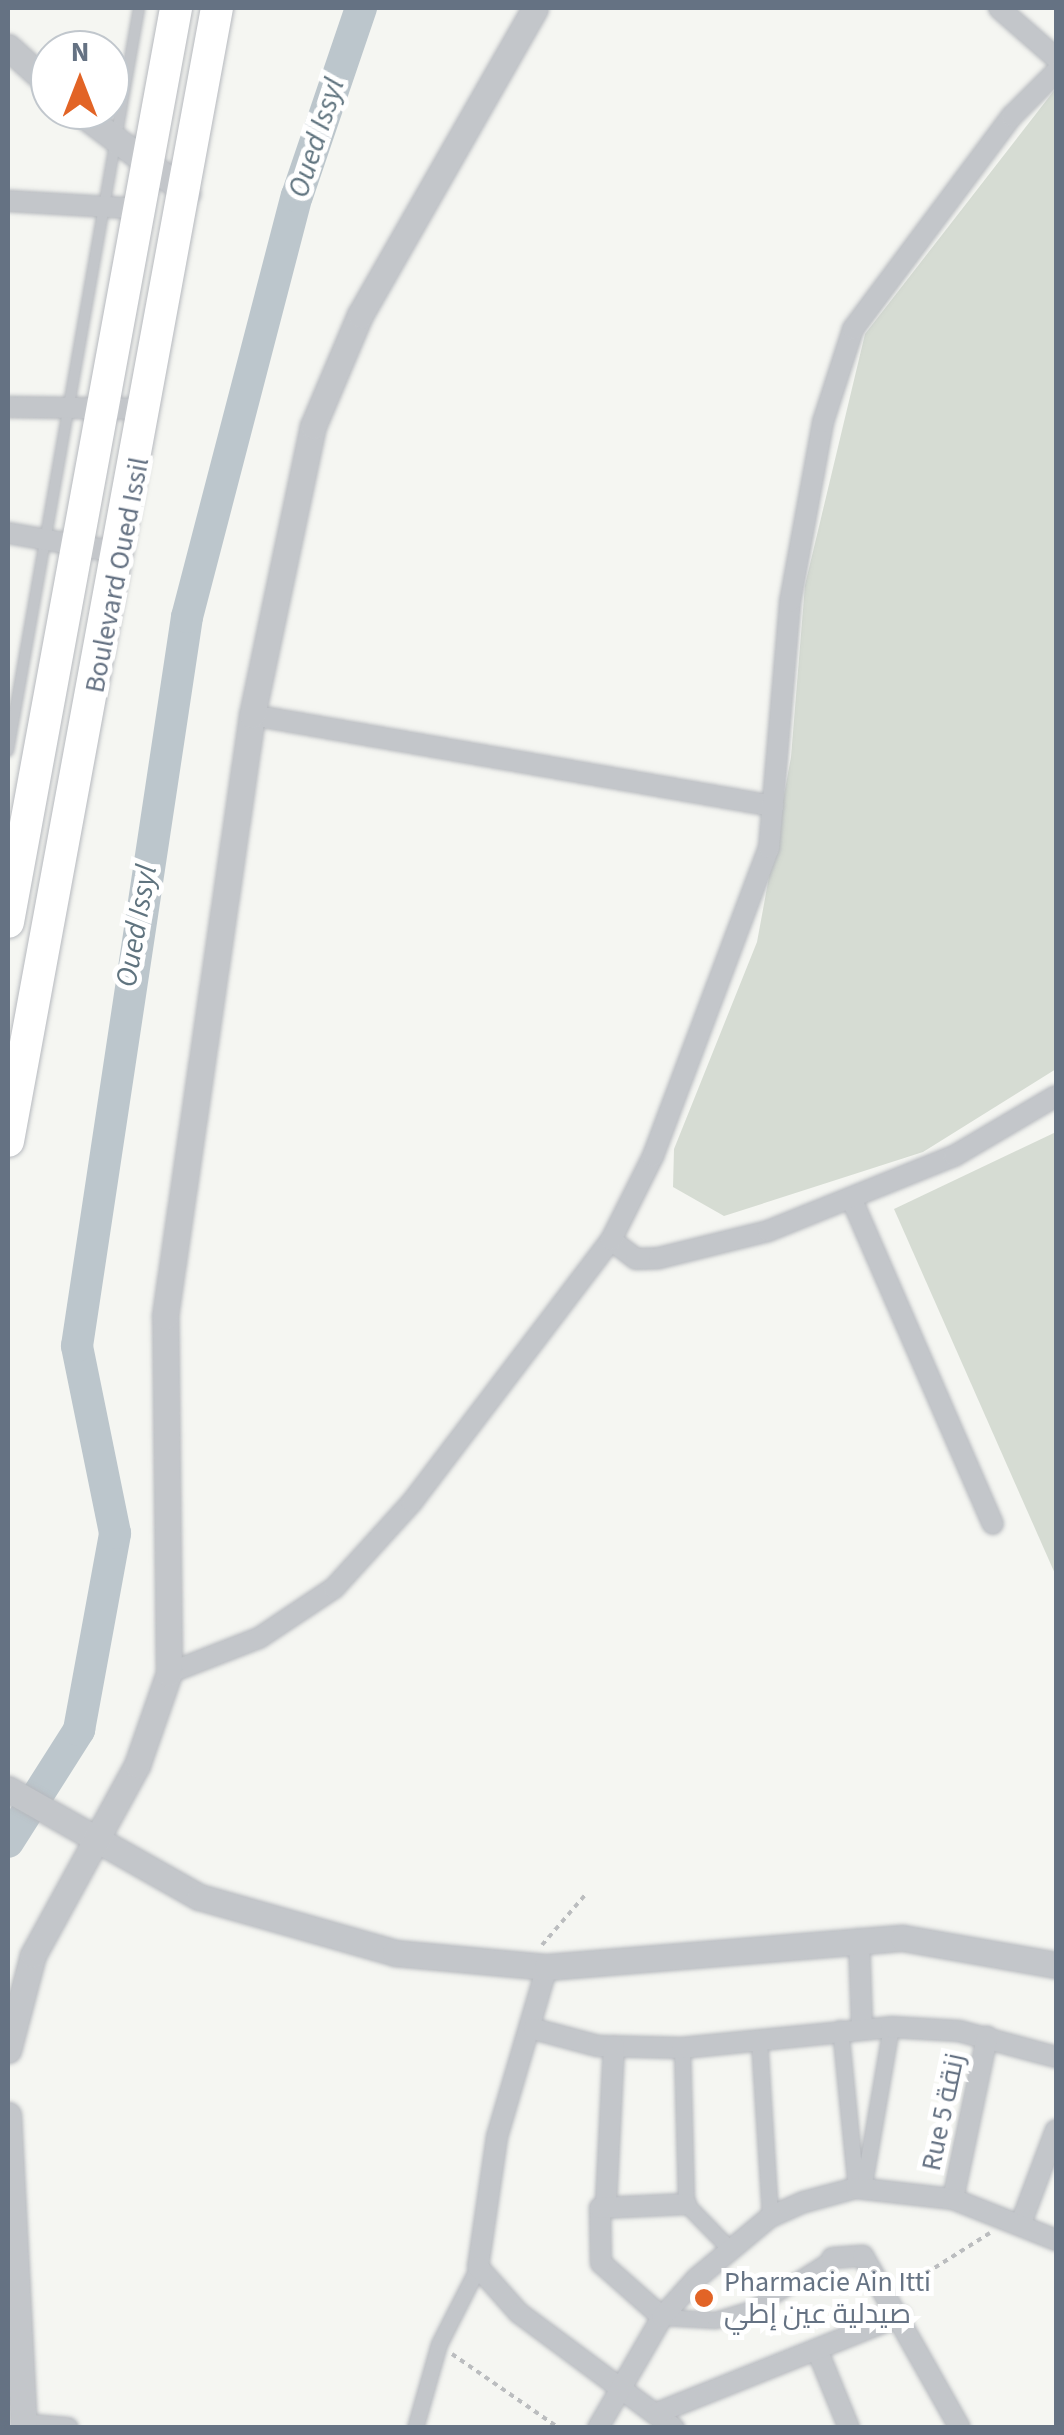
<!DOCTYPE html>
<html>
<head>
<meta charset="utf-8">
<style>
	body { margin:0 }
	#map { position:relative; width:1064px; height:2435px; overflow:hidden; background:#f5f6f2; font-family:"Source Sans 3",Cairo,sans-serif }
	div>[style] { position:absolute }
	.green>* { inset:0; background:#d6dcd3 }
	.river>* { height:32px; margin:-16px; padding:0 16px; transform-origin:16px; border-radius:16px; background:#bcc6cc }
	.path>* { height:4px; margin-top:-2px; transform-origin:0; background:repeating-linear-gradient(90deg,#bbbdbf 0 5px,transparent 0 10px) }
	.roads { filter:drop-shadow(0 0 2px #b6b9be) drop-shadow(0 0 2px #b6b9be) }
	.service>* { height:10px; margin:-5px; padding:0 5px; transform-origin:5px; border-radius:5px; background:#c3c6ca }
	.pedestrian>* { height:15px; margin:-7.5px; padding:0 7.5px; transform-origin:7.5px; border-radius:7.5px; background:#c3c6ca }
	.minor>* { height:20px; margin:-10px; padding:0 10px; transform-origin:10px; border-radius:10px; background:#c3c6ca }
	.tertiary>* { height:25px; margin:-12.5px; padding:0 12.5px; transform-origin:12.5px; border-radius:12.5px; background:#c3c6ca }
	.primary>* { height:32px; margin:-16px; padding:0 16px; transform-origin:16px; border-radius:16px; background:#fff }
	.dots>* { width:28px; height:28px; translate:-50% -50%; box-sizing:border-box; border:5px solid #fff; border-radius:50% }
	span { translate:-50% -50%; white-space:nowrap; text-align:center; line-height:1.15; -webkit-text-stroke:10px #fff; paint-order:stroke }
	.street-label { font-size:28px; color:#657283 }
	.poi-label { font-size:28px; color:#657283 }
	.left { translate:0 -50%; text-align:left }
	.water-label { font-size:30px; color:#60747f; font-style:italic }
	.frame { position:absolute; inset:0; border:10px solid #657283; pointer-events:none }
	.north { position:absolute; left:30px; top:30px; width:100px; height:100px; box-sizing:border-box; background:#fff; border:2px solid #c1c7cd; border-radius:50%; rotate:0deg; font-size:28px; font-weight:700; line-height:40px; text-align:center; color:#657283 }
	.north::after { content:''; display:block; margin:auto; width:35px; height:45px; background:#e26426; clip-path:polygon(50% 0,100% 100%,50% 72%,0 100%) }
</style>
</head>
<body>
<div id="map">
	<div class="green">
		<i style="clip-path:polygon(1056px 88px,1056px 1069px,923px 1152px,724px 1216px,673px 1187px,674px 1149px,757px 942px,791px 757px,805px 585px,865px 334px)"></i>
		<i style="clip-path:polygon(1056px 1132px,1056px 1576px,894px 1209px)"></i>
	</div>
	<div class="river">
		<i style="left:8px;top:1842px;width:133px;rotate:-57.6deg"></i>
		<i style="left:79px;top:1730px;width:200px;rotate:-79.6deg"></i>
		<i style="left:115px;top:1533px;width:191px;rotate:-101.5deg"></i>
		<i style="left:77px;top:1346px;width:737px;rotate:-81.42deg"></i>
		<i style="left:187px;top:617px;width:435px;rotate:-75.4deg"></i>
		<i style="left:297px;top:196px;width:199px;rotate:-71.2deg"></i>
	</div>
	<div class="path">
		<i style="left:542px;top:1945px;width:66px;rotate:-49.3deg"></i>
		<i style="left:901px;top:2289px;width:105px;rotate:-32.2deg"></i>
		<i style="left:452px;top:2354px;width:130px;rotate:34.7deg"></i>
	</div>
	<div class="roads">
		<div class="service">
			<i style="left:8px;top:751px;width:754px;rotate:-80deg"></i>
		</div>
		<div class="pedestrian">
			<i style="left:840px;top:2028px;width:161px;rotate:84.3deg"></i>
			<i style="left:759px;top:2040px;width:177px;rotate:86.4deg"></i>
			<i style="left:682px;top:2048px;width:156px;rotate:88.5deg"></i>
			<i style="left:686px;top:2204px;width:62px;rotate:45.7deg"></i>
			<i style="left:863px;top:2189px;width:164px;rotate:-80.2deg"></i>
			<i style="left:662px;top:2317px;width:53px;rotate:3.2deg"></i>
			<i style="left:715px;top:2320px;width:39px;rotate:-17deg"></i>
			<i style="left:752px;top:2309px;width:95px;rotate:-32.5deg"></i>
			<i style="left:415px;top:2428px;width:87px;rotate:-74.1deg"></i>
			<i style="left:439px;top:2344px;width:86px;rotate:-63.1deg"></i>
		</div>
		<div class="minor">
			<i style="left:999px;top:8px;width:76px;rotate:41.3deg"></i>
			<i style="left:8px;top:201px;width:133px;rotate:3.4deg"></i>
			<i style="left:8px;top:407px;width:140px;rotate:0.8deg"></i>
			<i style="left:8px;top:533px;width:116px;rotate:10deg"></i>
			<i style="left:252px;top:715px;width:529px;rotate:9.91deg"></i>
			<i style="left:852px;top:1200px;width:353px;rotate:66.5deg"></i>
			<i style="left:611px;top:1240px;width:31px;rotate:37deg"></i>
			<i style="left:636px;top:1259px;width:23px;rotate:-2deg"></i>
			<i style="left:659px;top:1258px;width:112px;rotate:-13.9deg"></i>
			<i style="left:768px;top:1231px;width:201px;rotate:-22deg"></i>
			<i style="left:954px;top:1156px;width:118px;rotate:-30.5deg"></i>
			<i style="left:169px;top:1673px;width:97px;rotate:-21.3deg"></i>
			<i style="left:259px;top:1638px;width:90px;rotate:-33.7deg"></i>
			<i style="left:334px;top:1588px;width:116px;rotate:-47.8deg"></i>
			<i style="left:412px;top:1502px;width:329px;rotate:-52.8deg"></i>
			<i style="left:611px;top:1240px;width:94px;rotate:-63.4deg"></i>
			<i style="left:653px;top:1156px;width:329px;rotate:-69.4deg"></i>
			<i style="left:769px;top:848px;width:247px;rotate:-85.1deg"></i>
			<i style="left:790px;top:602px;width:183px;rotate:-79.6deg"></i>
			<i style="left:823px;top:422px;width:98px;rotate:-72.1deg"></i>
			<i style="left:853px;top:329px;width:266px;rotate:-53.3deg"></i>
			<i style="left:1012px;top:116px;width:62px;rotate:-45deg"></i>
			<i style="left:859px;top:1939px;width:88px;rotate:88deg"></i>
			<i style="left:547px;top:1967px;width:177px;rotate:106.4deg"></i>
			<i style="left:497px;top:2137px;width:131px;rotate:98.3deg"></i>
			<i style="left:478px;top:2267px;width:62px;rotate:48.3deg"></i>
			<i style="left:519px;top:2313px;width:193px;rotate:36.6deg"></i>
			<i style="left:534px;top:2029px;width:66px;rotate:14.9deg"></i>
			<i style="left:598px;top:2046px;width:84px;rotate:1.4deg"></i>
			<i style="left:682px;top:2048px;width:210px;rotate:-5.7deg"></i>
			<i style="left:891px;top:2027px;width:68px;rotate:3.4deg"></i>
			<i style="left:959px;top:2031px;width:100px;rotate:15deg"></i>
			<i style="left:953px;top:2199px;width:166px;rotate:-78.1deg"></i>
			<i style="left:606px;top:2203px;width:157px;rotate:-87.1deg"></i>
			<i style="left:1021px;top:2223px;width:99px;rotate:-69.4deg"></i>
			<i style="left:832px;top:2258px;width:31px;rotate:-4deg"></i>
			<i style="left:863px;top:2256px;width:197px;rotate:60.6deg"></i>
			<i style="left:662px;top:2317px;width:81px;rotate:-138.5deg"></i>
			<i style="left:601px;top:2263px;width:55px;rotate:-91deg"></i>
			<i style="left:600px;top:2208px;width:86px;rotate:-2.7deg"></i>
			<i style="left:818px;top:2352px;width:82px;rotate:67.8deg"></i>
			<i style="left:657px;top:2413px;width:262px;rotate:-21.8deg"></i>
			<i style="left:23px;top:2424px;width:45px;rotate:5.1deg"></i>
			<i style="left:598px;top:2428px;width:128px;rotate:-60deg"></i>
			<i style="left:662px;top:2317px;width:52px;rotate:-48.1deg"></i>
			<i style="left:697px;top:2278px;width:95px;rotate:-39.9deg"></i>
			<i style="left:770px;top:2217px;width:37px;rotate:-24deg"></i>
			<i style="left:804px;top:2202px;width:54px;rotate:-15.1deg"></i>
			<i style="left:856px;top:2188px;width:98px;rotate:6.5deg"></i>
			<i style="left:953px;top:2199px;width:111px;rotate:21.7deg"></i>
		</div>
		<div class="tertiary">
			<i style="left:8px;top:47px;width:57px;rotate:42.1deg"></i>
			<i style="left:77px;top:110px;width:138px;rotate:37deg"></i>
			<i style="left:8px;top:1789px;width:219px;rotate:29.5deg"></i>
			<i style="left:199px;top:1897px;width:204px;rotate:15.9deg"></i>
			<i style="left:395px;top:1953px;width:153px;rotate:5.3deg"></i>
			<i style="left:547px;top:1967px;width:357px;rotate:-4.7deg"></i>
			<i style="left:903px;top:1938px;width:155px;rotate:10deg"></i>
			<i style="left:8px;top:2050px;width:98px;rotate:-75.3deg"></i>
			<i style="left:33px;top:1955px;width:217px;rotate:-61.3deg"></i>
			<i style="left:137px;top:1765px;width:97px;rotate:-70.8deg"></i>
			<i style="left:169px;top:1673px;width:357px;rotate:-90.6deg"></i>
			<i style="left:165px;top:1316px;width:607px;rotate:-81.76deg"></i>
			<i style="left:252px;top:715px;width:295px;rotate:-78.1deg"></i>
			<i style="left:313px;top:426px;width:121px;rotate:-67.1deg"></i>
			<i style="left:360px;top:315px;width:353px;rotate:-60.3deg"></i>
			<i style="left:8px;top:2115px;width:313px;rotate:87.1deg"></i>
		</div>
		<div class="primary">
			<i style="left:8px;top:922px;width:929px;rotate:-79.58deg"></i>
			<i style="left:8px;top:1141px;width:1152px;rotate:-79.55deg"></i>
		</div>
	</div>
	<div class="dots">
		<i style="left:704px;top:2298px;background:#e26426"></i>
	</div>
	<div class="street-label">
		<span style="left:117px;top:575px;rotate:-79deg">Boulevard Oued Issil</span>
		<span style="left:943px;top:2112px;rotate:-78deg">Rue 5 زنقة</span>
	</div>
	<div class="poi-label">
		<span class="left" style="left:724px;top:2298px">Pharmacie Ain Itti<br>صيدلية عين إطي</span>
	</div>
	<div class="water-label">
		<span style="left:317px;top:138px;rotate:-72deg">Oued Issyl</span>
		<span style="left:137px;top:926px;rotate:-80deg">Oued Issyl</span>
	</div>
	<div class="frame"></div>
	<div class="north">N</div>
</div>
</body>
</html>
